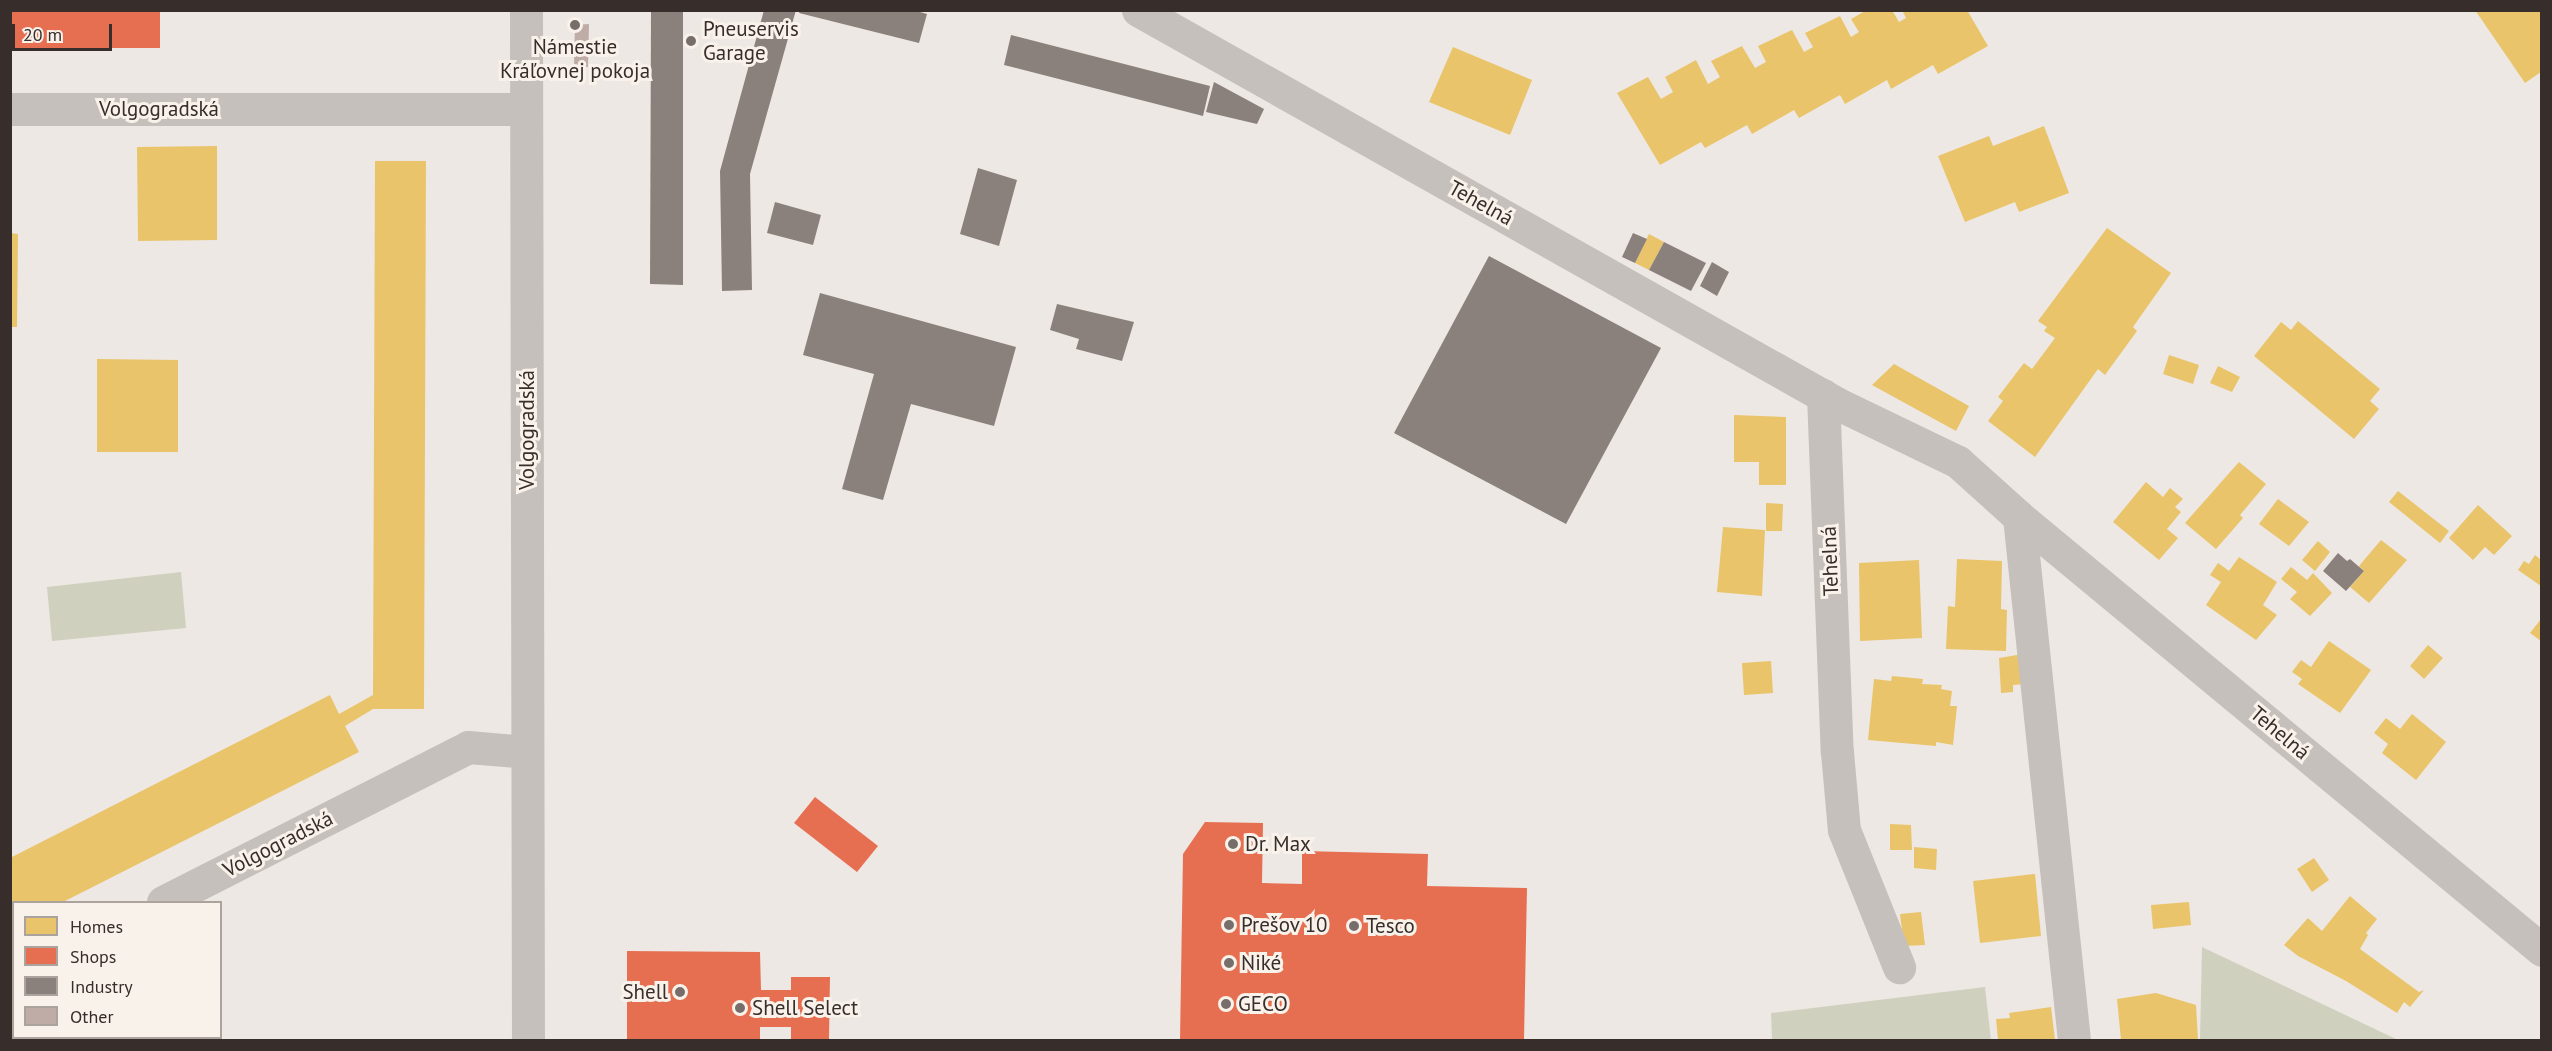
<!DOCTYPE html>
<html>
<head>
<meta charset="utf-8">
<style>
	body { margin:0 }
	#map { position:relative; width:2552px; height:1051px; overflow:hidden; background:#ede8e3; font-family:"PT Sans",sans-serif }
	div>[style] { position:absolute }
	.green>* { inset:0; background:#cfd1be }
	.homes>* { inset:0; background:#e9c46a }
	.shops>* { inset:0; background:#e76f51 }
	.industry>* { inset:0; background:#8a817c }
	.building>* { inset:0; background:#bfaca6 }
	.minor>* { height:33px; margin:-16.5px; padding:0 16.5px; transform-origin:16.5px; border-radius:16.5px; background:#c6c0bc }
	.dots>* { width:16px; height:16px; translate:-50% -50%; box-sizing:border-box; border:3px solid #f9f2eb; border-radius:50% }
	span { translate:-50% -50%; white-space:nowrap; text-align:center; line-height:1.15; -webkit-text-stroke:6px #f9f2eb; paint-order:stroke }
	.poi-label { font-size:21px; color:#372d2a }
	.left { translate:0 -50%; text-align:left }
	.right { translate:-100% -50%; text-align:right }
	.street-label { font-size:21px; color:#372d2a }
	.frame { position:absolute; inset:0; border:12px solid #372d2a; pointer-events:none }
	.legend { position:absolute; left:12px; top:901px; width:210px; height:138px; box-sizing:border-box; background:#f9f2eb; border:2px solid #aba39e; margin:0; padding:8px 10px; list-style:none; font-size:18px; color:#372d2a }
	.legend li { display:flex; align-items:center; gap:12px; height:30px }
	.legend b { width:30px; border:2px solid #aba39e }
	.scale { position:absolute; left:12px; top:24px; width:100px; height:27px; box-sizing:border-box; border:3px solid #372d2a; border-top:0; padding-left:8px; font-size:18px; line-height:21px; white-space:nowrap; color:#372d2a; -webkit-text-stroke:4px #f9f2eb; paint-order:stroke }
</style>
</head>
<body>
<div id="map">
	<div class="green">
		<i style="clip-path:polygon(181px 572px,186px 628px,52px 641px,47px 587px)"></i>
		<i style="clip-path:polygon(2202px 947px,2398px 1040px,2200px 1040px)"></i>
		<i style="clip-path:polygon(13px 974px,14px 1038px,208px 1038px,208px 1040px,11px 1040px,10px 975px)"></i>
		<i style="clip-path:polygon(1985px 987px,1991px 1040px,1772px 1040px,1771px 1013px)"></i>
	</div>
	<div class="homes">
		<i style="clip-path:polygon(1867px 10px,1892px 10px,1899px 22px,1906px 18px,1902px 10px,1967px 10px,1988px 46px,1938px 74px,1933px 65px,1891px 89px,1887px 80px,1845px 104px,1840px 95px,1799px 118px,1794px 110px,1752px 134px,1747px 125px,1705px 148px,1701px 142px,1660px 165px,1617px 93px,1648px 77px,1661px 99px,1673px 92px,1665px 77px,1696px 60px,1708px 84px,1720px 77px,1711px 61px,1742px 46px,1755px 68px,1766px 62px,1758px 46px,1792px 30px,1804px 52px,1813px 47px,1805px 33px,1840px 16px,1851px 37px,1859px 32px,1851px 19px)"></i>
		<i style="clip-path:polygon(2475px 10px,2541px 10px,2541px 72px,2525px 83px)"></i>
		<i style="clip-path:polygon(1453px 47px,1532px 80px,1510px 135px,1429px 102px)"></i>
		<i style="clip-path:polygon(2044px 126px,2069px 193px,2019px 212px,2015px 202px,1965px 222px,1938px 156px,1989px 136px,1993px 146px)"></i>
		<i style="clip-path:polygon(217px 146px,217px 240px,138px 241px,137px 147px)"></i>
		<i style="clip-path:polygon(375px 161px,426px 161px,424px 709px,373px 709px,345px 726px,359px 752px,63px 902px,14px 902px,14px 928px,10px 930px,10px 858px,330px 695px,339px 714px,373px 695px)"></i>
		<i style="clip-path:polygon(2107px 228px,2171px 273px,2133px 327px,2137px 331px,2105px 375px,2098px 369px,2035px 457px,1988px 421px,2003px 401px,1998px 397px,2024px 363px,2032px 369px,2055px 338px,2044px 331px,2047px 327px,2038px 321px)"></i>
		<i style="clip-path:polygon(10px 233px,18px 234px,17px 327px,10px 327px)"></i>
		<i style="clip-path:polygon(1649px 234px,1664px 242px,1649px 270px,1635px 263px)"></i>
		<i style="clip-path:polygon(2298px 321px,2380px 389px,2370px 401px,2379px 409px,2354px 439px,2254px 356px,2281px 322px,2291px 330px)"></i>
		<i style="clip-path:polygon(2169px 355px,2199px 365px,2193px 384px,2163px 374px)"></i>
		<i style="clip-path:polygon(97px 359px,178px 360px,178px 452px,97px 452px)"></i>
		<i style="clip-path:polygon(1894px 364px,1969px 406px,1956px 431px,1872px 385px)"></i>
		<i style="clip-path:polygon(2218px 366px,2240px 377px,2232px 392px,2210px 383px)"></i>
		<i style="clip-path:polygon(1734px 415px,1786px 417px,1786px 485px,1759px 485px,1759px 462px,1734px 462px)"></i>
		<i style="clip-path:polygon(2239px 462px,2266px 484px,2240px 515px,2243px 518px,2216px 549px,2185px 523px)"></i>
		<i style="clip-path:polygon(2146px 482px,2163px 497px,2170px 488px,2183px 499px,2175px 507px,2181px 512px,2167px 529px,2178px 538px,2159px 560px,2113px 522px)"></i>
		<i style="clip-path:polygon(2398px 491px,2449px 531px,2440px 543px,2389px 502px)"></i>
		<i style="clip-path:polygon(2278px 499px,2309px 522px,2289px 546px,2259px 524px)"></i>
		<i style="clip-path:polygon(1766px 503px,1783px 504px,1782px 531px,1766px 531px)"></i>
		<i style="clip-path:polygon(2478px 505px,2512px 536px,2494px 555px,2485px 547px,2473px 560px,2449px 538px)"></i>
		<i style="clip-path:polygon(1723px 527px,1765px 530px,1762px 596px,1717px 592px)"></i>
		<i style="clip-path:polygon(2381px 540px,2407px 560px,2369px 603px,2350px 587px,2364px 571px,2359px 566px)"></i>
		<i style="clip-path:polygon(2318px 541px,2330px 552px,2315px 571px,2302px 560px)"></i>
		<i style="clip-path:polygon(2535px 555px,2541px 560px,2541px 586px,2518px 570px,2524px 561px,2529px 564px)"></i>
		<i style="clip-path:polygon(2239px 557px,2277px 582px,2263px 605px,2277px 615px,2256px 640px,2206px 605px,2221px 582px,2210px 575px,2218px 563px,2229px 571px)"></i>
		<i style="clip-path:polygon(1957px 559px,2002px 561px,2001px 609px,2007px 610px,2006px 651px,1946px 649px,1948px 606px,1955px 607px)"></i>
		<i style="clip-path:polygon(1919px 560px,1922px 638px,1860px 641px,1859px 563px)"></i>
		<i style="clip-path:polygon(2291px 567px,2307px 580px,2313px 573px,2332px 593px,2310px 616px,2290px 599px,2297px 592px,2281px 579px)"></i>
		<i style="clip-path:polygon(2541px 619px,2541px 641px,2530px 633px)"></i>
		<i style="clip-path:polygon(2329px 641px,2371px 670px,2340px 713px,2298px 684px,2302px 679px,2292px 672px,2301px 660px,2311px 667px)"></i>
		<i style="clip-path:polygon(2428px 645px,2443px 658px,2424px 679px,2410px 666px)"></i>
		<i style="clip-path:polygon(2023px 654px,2025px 684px,2013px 685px,2013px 692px,2001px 693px,1999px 658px)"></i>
		<i style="clip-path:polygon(1771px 661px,1773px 693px,1744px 695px,1742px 663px)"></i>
		<i style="clip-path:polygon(1892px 676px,1923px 679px,1922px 684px,1942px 685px,1941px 689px,1952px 691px,1950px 706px,1957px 706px,1953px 745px,1936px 742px,1936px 746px,1868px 740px,1874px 679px,1891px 681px)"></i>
		<i style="clip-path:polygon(2412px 714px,2446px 742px,2416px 780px,2382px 753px,2388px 744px,2374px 733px,2386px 718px,2400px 729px)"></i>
		<i style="clip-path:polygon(1890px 824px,1911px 825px,1912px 850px,1890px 850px)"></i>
		<i style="clip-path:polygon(1914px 847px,1937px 849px,1936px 870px,1914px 868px)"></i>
		<i style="clip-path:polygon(2314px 858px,2329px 880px,2312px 892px,2297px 869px)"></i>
		<i style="clip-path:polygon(2035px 874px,2041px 936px,1980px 943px,1973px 881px)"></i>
		<i style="clip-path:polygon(2350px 896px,2377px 919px,2366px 933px,2368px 935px,2360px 949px,2419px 992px,2424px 990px,2410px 1007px,2404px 1002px,2397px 1013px,2346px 981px,2298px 956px,2284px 945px,2308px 918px,2322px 931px)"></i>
		<i style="clip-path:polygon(2189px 902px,2191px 925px,2153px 929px,2151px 905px)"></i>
		<i style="clip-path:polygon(1921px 912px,1925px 945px,1904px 946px,1900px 914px)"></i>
		<i style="clip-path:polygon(2156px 993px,2196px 1005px,2198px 1040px,2121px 1040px,2117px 999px)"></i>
		<i style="clip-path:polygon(2051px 1007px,2055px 1040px,1998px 1040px,1996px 1019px,2010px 1018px,2009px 1013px)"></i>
	</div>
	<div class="shops">
		<i style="clip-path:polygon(160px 10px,160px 48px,10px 48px,10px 12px)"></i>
		<i style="clip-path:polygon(815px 797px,878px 846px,857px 872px,794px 823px)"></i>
		<i style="clip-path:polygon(1205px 822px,1263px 823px,1262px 883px,1302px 884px,1302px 851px,1428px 854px,1427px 886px,1527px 888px,1524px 1040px,1180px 1040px,1183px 854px)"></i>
		<i style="clip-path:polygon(627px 951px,760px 952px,761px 990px,791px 990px,791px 977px,830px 977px,829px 1040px,791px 1040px,791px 1027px,760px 1027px,760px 1040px,627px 1040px)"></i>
	</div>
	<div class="industry">
		<i style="clip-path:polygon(651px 10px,683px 10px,683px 285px,650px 284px)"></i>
		<i style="clip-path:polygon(764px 10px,796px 10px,750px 174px,752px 290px,722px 291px,720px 171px)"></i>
		<i style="clip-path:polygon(800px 10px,913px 10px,927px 14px,919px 43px,799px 13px)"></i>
		<i style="clip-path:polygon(1011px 35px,1210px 86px,1203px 116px,1004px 65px)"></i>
		<i style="clip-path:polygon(1214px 82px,1264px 109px,1257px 124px,1206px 112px)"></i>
		<i style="clip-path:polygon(978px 168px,1017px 180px,999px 246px,960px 234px)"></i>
		<i style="clip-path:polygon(775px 202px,821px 215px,813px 245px,767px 233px)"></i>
		<i style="clip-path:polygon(1633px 233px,1647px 239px,1635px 263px,1622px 257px)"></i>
		<i style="clip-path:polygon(1664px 242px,1706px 263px,1691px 291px,1649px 270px)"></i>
		<i style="clip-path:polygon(1489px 256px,1661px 348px,1566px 524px,1394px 433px)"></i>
		<i style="clip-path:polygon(1712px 262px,1729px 272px,1717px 296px,1700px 286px)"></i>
		<i style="clip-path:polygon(820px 293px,1016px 347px,994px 426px,911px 404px,883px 500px,842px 489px,874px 374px,803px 355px)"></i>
		<i style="clip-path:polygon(1057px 304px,1134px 322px,1122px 361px,1076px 349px,1079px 339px,1050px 330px)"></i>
		<i style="clip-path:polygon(2338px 553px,2347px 561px,2350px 559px,2364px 571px,2346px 591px,2323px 571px)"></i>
	</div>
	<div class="building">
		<i style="clip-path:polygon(589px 24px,588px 67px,574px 66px,575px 25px)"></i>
	</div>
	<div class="minor">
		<i style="left:526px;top:10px;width:1030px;rotate:89.89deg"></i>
		<i style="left:1138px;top:10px;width:801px;rotate:29.38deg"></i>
		<i style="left:1836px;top:403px;width:136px;rotate:25.8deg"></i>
		<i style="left:1958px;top:462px;width:82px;rotate:42deg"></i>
		<i style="left:2019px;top:517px;width:679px;rotate:39.62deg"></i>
		<i style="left:10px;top:109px;width:514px"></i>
		<i style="left:1823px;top:395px;width:357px;rotate:87.8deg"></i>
		<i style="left:1837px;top:752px;width:78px;rotate:84.9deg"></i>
		<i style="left:1844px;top:830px;width:148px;rotate:68.1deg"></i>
		<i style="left:2019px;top:517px;width:526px;rotate:84deg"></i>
		<i style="left:163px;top:902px;width:342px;rotate:-26.9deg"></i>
		<i style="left:468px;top:747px;width:59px;rotate:4.8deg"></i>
		<i style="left:10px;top:980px;width:4px;rotate:-27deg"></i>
	</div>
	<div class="dots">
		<i style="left:575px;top:25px;background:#776e6b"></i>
		<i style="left:691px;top:41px;background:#776e6b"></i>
		<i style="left:1233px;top:844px;background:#776e6b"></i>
		<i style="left:1229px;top:925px;background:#776e6b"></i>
		<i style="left:1354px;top:926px;background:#776e6b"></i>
		<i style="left:1229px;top:963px;background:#776e6b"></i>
		<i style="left:680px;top:992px;background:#776e6b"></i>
		<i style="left:1226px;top:1004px;background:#776e6b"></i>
		<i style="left:740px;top:1008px;background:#776e6b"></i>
	</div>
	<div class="poi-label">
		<span class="left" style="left:703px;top:41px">Pneuservis<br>Garage</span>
		<span style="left:575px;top:59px">Námestie<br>Kráľovnej pokoja</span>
		<span class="left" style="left:1245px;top:844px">Dr. Max</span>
		<span class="left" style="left:1241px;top:925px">Prešov 10</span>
		<span class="left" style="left:1366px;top:926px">Tesco</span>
		<span class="left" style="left:1241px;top:963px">Niké</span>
		<span class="right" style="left:668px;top:992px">Shell</span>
		<span class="left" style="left:1238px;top:1004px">GECO</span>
		<span class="left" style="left:752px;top:1008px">Shell Select</span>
	</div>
	<div class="street-label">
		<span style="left:159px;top:109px">Volgogradská</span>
		<span style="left:1481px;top:203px;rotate:29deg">Tehelná</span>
		<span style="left:527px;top:430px;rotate:-90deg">Volgogradská</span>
		<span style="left:1830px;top:561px;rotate:-92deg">Tehelná</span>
		<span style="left:2280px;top:733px;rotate:40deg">Tehelná</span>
		<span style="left:278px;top:844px;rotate:-27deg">Volgogradská</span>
	</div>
	<div class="frame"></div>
	<ul class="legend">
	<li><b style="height:16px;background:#e9c46a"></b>Homes</li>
	<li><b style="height:16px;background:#e76f51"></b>Shops</li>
	<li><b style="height:16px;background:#8a817c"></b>Industry</li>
	<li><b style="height:16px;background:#bfaca6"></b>Other</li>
	</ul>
	<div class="scale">20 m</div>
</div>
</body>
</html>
